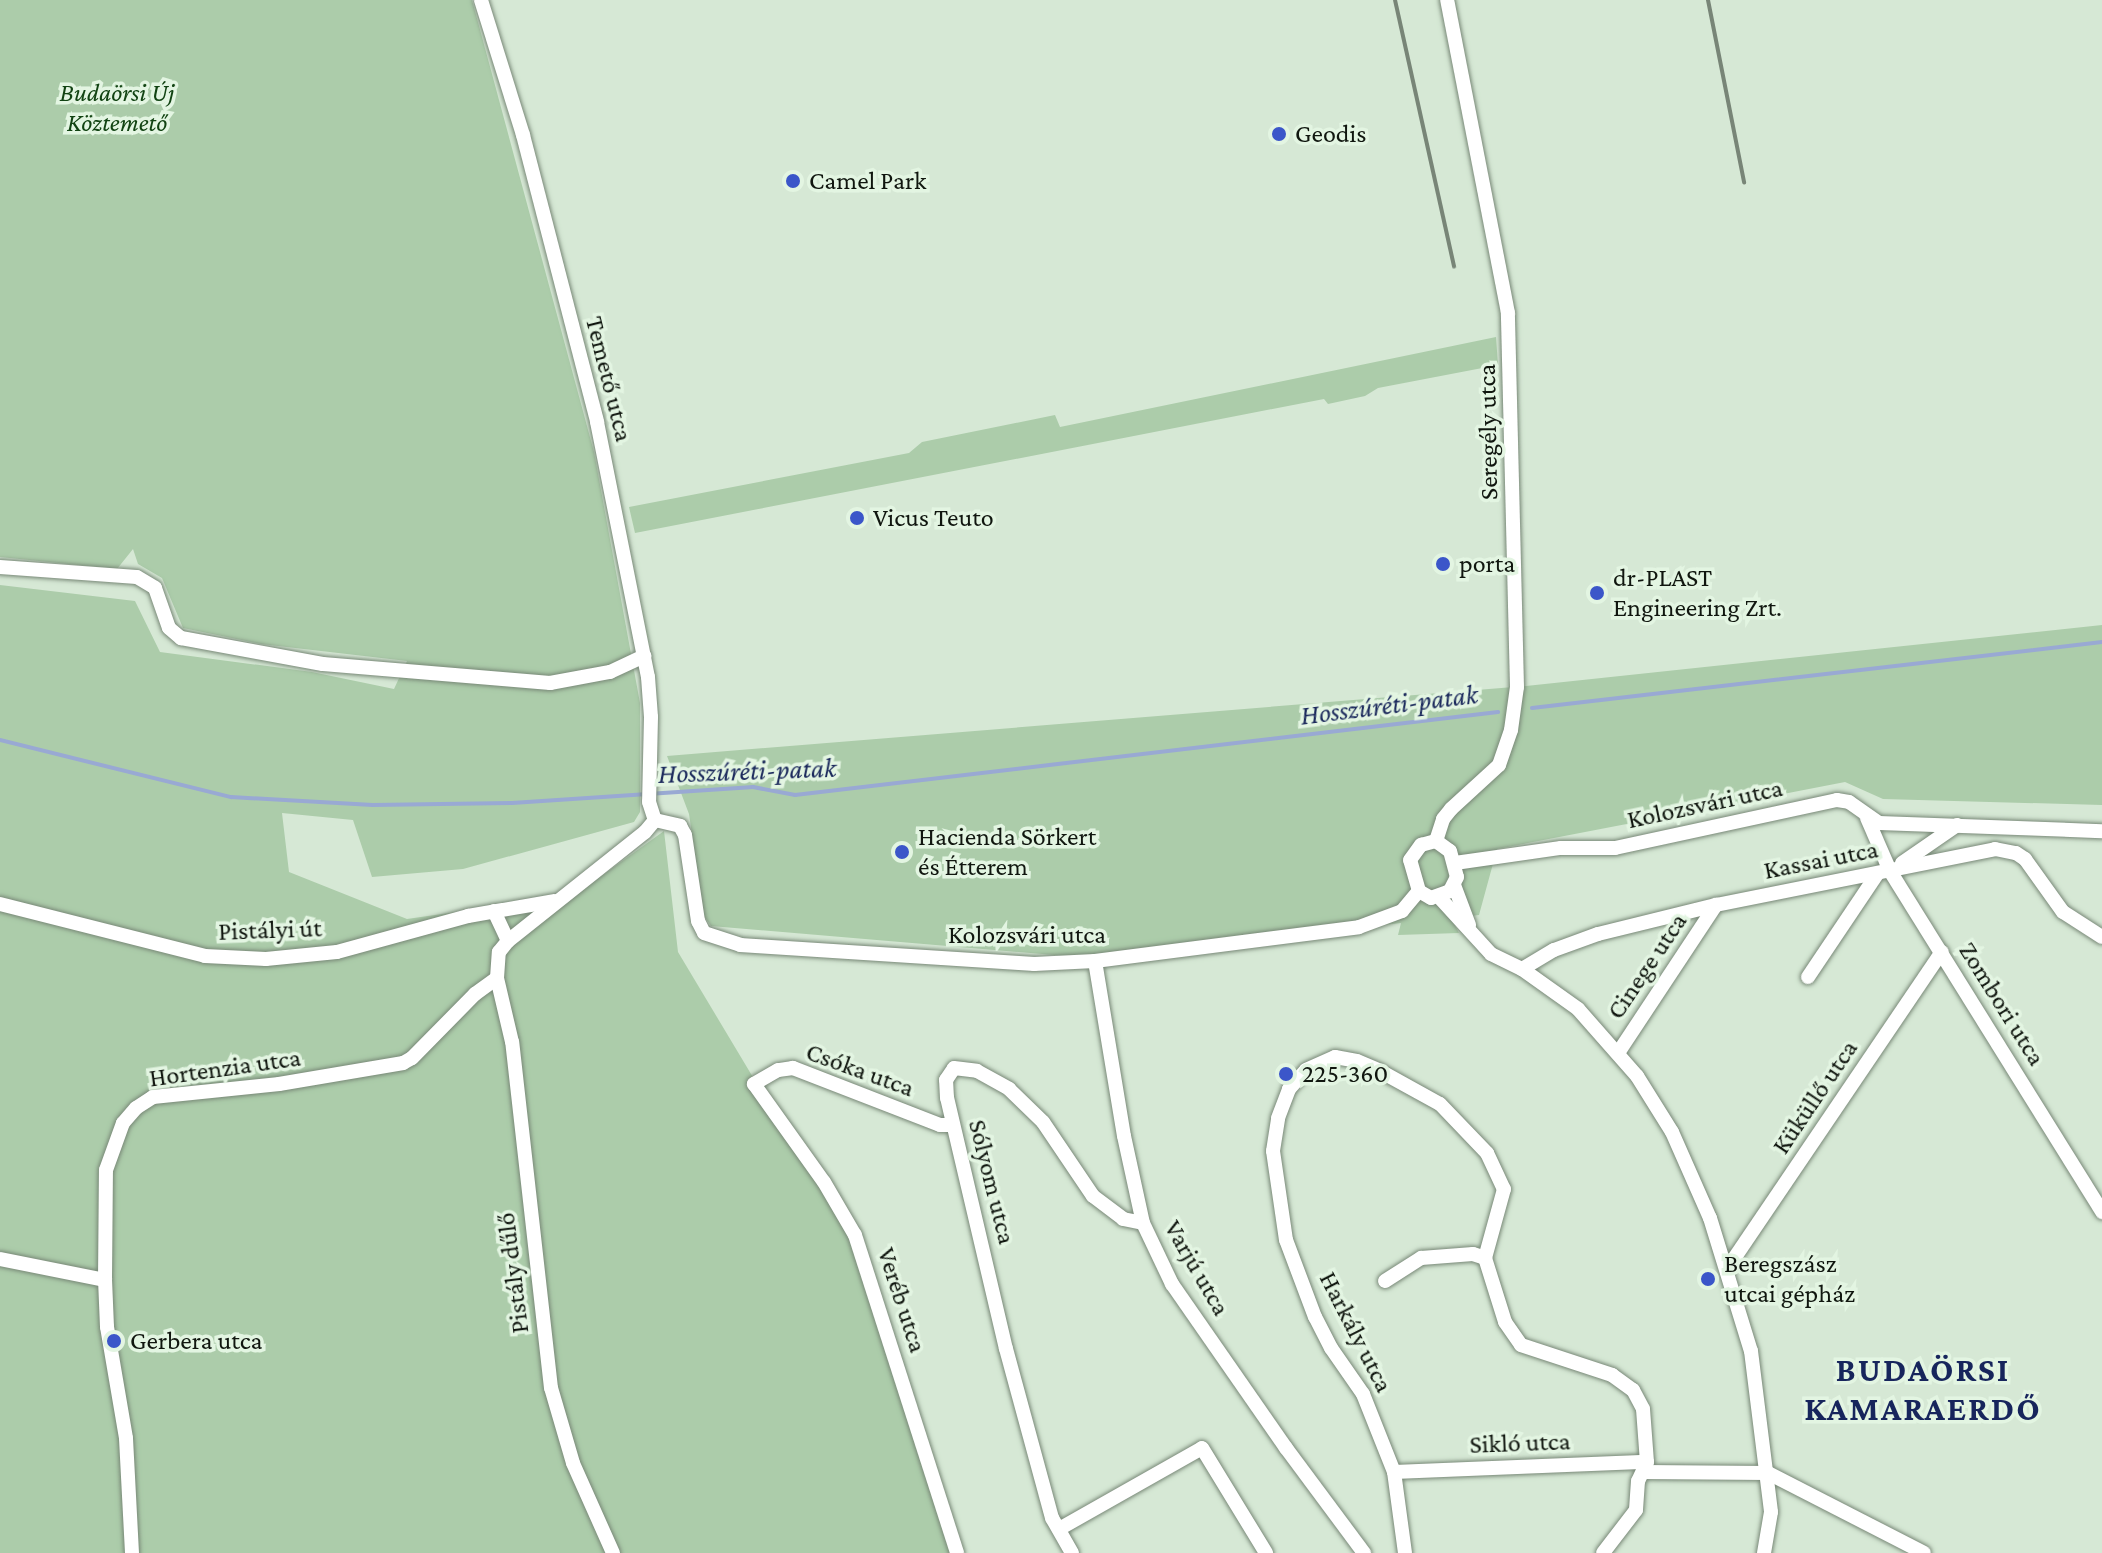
<!DOCTYPE html>
<html>
<head>
<meta charset="utf-8">
<style>
	body { margin:0 }
	#map { position:relative; width:2102px; height:1553px; overflow:hidden; background:#d6e8d5; font-family:"Crimson Pro",serif }
	div>[style] { position:absolute }
	.green>* { inset:0; background:#acccaa }
	.stream>* { height:4px; margin:-2px; padding:0 2px; transform-origin:2px; border-radius:2px; background:#99a9d3 }
	.roads { filter:drop-shadow(0 0 2px #788877) drop-shadow(0 0 2px #788877) }
	.minor>* { height:14px; margin:-7px; padding:0 7px; transform-origin:7px; border-radius:7px; background:#fff }
	.rail>* { height:4px; margin:-2px; padding:0 2px; transform-origin:2px; border-radius:2px; background:#788577 }
	.dots>* { width:22px; height:22px; translate:-50% -50%; box-sizing:border-box; border:4px solid #e3f5e2; border-radius:50% }
	span { translate:-50% -50%; white-space:nowrap; text-align:center; line-height:1.15; -webkit-text-stroke:7px #e3f5e2; paint-order:stroke }
	.park-label { font-size:26px; color:#114312; font-style:italic }
	.poi-label { font-size:26px; color:#10160f }
	.left { translate:0 -50%; text-align:left }
	.street-label { font-size:26px; color:#10160f }
	.water-label { font-size:28px; color:#1a285b; font-style:italic }
	.district-label { font-size:34px; color:#17255c; font-weight:700; letter-spacing:2px }
</style>
</head>
<body>
<div id="map">
	<div class="green">
		<i style="clip-path:polygon(0 0,472px 0,594px 452px,640px 703px,640px 812px,634px 822px,463px 869px,372px 877px,353px 820px,282px 813px,289px 872px,407px 919px,575px 895px,664px 831px,678px 952px,760px 1089px,859px 1236px,962px 1553px,0 1553px,0 585px,135px 601px,160px 652px,312px 672px,394px 689px,407px 661px,261px 644px,183px 628px,162px 578px,138px 564px,133px 549px,117px 569px,0 557px)"></i>
		<i style="clip-path:polygon(1496px 337px,1498px 365px,1378px 388px,1365px 396px,1328px 404px,1324px 399px,635px 533px,629px 507px,909px 453px,922px 442px,1055px 415px,1060px 427px)"></i>
		<i style="clip-path:polygon(2102px 625px,2102px 805px,1883px 799px,1845px 782px,1497px 849px,1479px 915px,1451px 918px,1459px 933px,1398px 935px,1401px 923px,1089px 958px,711px 926px,704px 916px,689px 814px,667px 756px,1526px 686px)"></i>
	</div>
	<div class="stream">
		<i style="left:1532px;top:708px;width:574px;rotate:-6.6deg"></i>
		<i style="left:0;top:740px;width:238px;rotate:13.9deg"></i>
		<i style="left:231px;top:797px;width:142px;rotate:3.2deg"></i>
		<i style="left:373px;top:805px;width:139px;rotate:-0.8deg"></i>
		<i style="left:512px;top:803px;width:242px;rotate:-3.8deg"></i>
		<i style="left:753px;top:787px;width:43px;rotate:10.8deg"></i>
		<i style="left:795px;top:795px;width:708px;rotate:-6.73deg"></i>
	</div>
	<div class="roads">
		<div class="minor">
			<i style="left:481px;top:0;width:141px;rotate:72.7deg"></i>
			<i style="left:523px;top:135px;width:296px;rotate:75.5deg"></i>
			<i style="left:597px;top:422px;width:260px;rotate:78.7deg"></i>
			<i style="left:648px;top:677px;width:40px;rotate:85.7deg"></i>
			<i style="left:651px;top:717px;width:85px;rotate:91.3deg"></i>
			<i style="left:649px;top:802px;width:19px;rotate:72deg"></i>
			<i style="left:0;top:567px;width:137px;rotate:4.2deg"></i>
			<i style="left:137px;top:577px;width:21px;rotate:31deg"></i>
			<i style="left:155px;top:588px;width:42px;rotate:70.7deg"></i>
			<i style="left:169px;top:628px;width:16px;rotate:40deg"></i>
			<i style="left:181px;top:638px;width:144px;rotate:10.4deg"></i>
			<i style="left:323px;top:664px;width:228px;rotate:4.8deg"></i>
			<i style="left:550px;top:683px;width:61px;rotate:-10.4deg"></i>
			<i style="left:610px;top:672px;width:38px;rotate:-25deg"></i>
			<i style="left:1867px;top:818px;width:58px;rotate:66.5deg"></i>
			<i style="left:1890px;top:871px;width:402px;rotate:58.1deg"></i>
			<i style="left:655px;top:820px;width:26px;rotate:13deg"></i>
			<i style="left:680px;top:826px;width:10px;rotate:61deg"></i>
			<i style="left:685px;top:835px;width:87px;rotate:81.4deg"></i>
			<i style="left:698px;top:921px;width:13px;rotate:63deg"></i>
			<i style="left:704px;top:933px;width:38px;rotate:18deg"></i>
			<i style="left:740px;top:945px;width:295px;rotate:3.7deg"></i>
			<i style="left:1034px;top:964px;width:61px;rotate:-2.8deg"></i>
			<i style="left:1095px;top:961px;width:266px;rotate:-7.3deg"></i>
			<i style="left:1359px;top:927px;width:46px;rotate:-20.4deg"></i>
			<i style="left:1402px;top:911px;width:26px;rotate:-50deg"></i>
			<i style="left:1436px;top:841px;width:23px;rotate:-72deg"></i>
			<i style="left:1443px;top:819px;width:13px;rotate:-51deg"></i>
			<i style="left:1451px;top:809px;width:65px;rotate:-42.5deg"></i>
			<i style="left:1499px;top:765px;width:37px;rotate:-71deg"></i>
			<i style="left:1511px;top:730px;width:43px;rotate:-82.1deg"></i>
			<i style="left:1517px;top:687px;width:374px;rotate:-91.4deg"></i>
			<i style="left:1508px;top:313px;width:319px;rotate:-101deg"></i>
			<i style="left:1436px;top:841px;width:17px;rotate:36deg"></i>
			<i style="left:1450px;top:851px;width:27px;rotate:75deg"></i>
			<i style="left:1457px;top:877px;width:16px;rotate:117deg"></i>
			<i style="left:1450px;top:891px;width:20px;rotate:160deg"></i>
			<i style="left:1431px;top:898px;width:14px;rotate:-150deg"></i>
			<i style="left:1419px;top:891px;width:32px;rotate:-106deg"></i>
			<i style="left:1410px;top:860px;width:19px;rotate:-54deg"></i>
			<i style="left:1421px;top:845px;width:16px;rotate:-15deg"></i>
			<i style="left:1455px;top:863px;width:107px;rotate:-8.1deg"></i>
			<i style="left:1561px;top:848px;width:54px"></i>
			<i style="left:1615px;top:848px;width:227px;rotate:-12.2deg"></i>
			<i style="left:1837px;top:800px;width:12px;rotate:9deg"></i>
			<i style="left:1849px;top:802px;width:37px;rotate:35deg"></i>
			<i style="left:1879px;top:823px;width:223px;rotate:2.1deg"></i>
			<i style="left:1902px;top:863px;width:67px;rotate:-34.6deg"></i>
			<i style="left:1454px;top:885px;width:43px;rotate:69.4deg"></i>
			<i style="left:1439px;top:897px;width:77px;rotate:47.6deg"></i>
			<i style="left:1491px;top:954px;width:34px;rotate:26deg"></i>
			<i style="left:1522px;top:969px;width:69px;rotate:35.5deg"></i>
			<i style="left:1578px;top:1009px;width:89px;rotate:48.6deg"></i>
			<i style="left:1637px;top:1076px;width:66px;rotate:58deg"></i>
			<i style="left:1672px;top:1132px;width:94px;rotate:66.2deg"></i>
			<i style="left:1710px;top:1218px;width:139px;rotate:72.9deg"></i>
			<i style="left:1751px;top:1351px;width:162px;rotate:82.9deg"></i>
			<i style="left:1771px;top:1512px;width:42px;rotate:99.7deg"></i>
			<i style="left:0;top:904px;width:211px;rotate:14.2deg"></i>
			<i style="left:205px;top:956px;width:61px;rotate:2.8deg"></i>
			<i style="left:266px;top:959px;width:71px;rotate:-5.6deg"></i>
			<i style="left:337px;top:952px;width:136px;rotate:-15.4deg"></i>
			<i style="left:468px;top:916px;width:87px;rotate:-9.9deg"></i>
			<i style="left:494px;top:911px;width:33px;rotate:65deg"></i>
			<i style="left:1095px;top:961px;width:177px;rotate:80.6deg"></i>
			<i style="left:1124px;top:1136px;width:89px;rotate:77.7deg"></i>
			<i style="left:1143px;top:1223px;width:68px;rotate:64.6deg"></i>
			<i style="left:1172px;top:1284px;width:200px;rotate:55.2deg"></i>
			<i style="left:1286px;top:1448px;width:131px;rotate:53.4deg"></i>
			<i style="left:1522px;top:969px;width:37px;rotate:-31deg"></i>
			<i style="left:1554px;top:950px;width:47px;rotate:-20deg"></i>
			<i style="left:1598px;top:934px;width:122px;rotate:-13.8deg"></i>
			<i style="left:1716px;top:905px;width:285px;rotate:-11.3deg"></i>
			<i style="left:1995px;top:849px;width:21px;rotate:11deg"></i>
			<i style="left:2016px;top:853px;width:11px;rotate:34deg"></i>
			<i style="left:2025px;top:859px;width:65px;rotate:54.4deg"></i>
			<i style="left:2063px;top:912px;width:46px;rotate:32.7deg"></i>
			<i style="left:1808px;top:977px;width:125px;rotate:-56.1deg"></i>
			<i style="left:1618px;top:1053px;width:178px;rotate:-56.5deg"></i>
			<i style="left:953px;top:1125px;width:13px;rotate:180deg"></i>
			<i style="left:940px;top:1125px;width:158px;rotate:-158.8deg"></i>
			<i style="left:793px;top:1068px;width:15px;rotate:172deg"></i>
			<i style="left:778px;top:1070px;width:28px;rotate:150deg"></i>
			<i style="left:754px;top:1084px;width:120px;rotate:54.5deg"></i>
			<i style="left:824px;top:1182px;width:61px;rotate:59.7deg"></i>
			<i style="left:855px;top:1235px;width:334px;rotate:72.2deg"></i>
			<i style="left:0;top:1259px;width:107px;rotate:11.3deg"></i>
			<i style="left:1727px;top:1269px;width:383px;rotate:-55.9deg"></i>
			<i style="left:1385px;top:1281px;width:43px;rotate:-32.6deg"></i>
			<i style="left:1421px;top:1258px;width:52px;rotate:-4.4deg"></i>
			<i style="left:1473px;top:1254px;width:13px;rotate:18deg"></i>
			<i style="left:1394px;top:1472px;width:253px;rotate:-2.3deg"></i>
			<i style="left:1643px;top:1472px;width:125px;rotate:0.5deg"></i>
			<i style="left:1768px;top:1473px;width:175px;rotate:27.1deg"></i>
			<i style="left:1059px;top:1529px;width:164px;rotate:-29.5deg"></i>
			<i style="left:1202px;top:1448px;width:123px;rotate:58.6deg"></i>
			<i style="left:132px;top:1553px;width:115px;rotate:-93deg"></i>
			<i style="left:126px;top:1438px;width:113px;rotate:-99.7deg"></i>
			<i style="left:107px;top:1327px;width:47px;rotate:-92.4deg"></i>
			<i style="left:105px;top:1280px;width:110px;rotate:-89.5deg"></i>
			<i style="left:106px;top:1170px;width:50px;rotate:-70.1deg"></i>
			<i style="left:123px;top:1123px;width:20px;rotate:-49deg"></i>
			<i style="left:136px;top:1108px;width:20px;rotate:-33deg"></i>
			<i style="left:153px;top:1097px;width:127px;rotate:-5.9deg"></i>
			<i style="left:279px;top:1084px;width:126px;rotate:-9.6deg"></i>
			<i style="left:403px;top:1063px;width:10px;rotate:-29deg"></i>
			<i style="left:412px;top:1058px;width:90px;rotate:-45.5deg"></i>
			<i style="left:475px;top:994px;width:27px;rotate:-36deg"></i>
			<i style="left:613px;top:1553px;width:98px;rotate:-114deg"></i>
			<i style="left:573px;top:1463px;width:78px;rotate:-106.3deg"></i>
			<i style="left:551px;top:1388px;width:348px;rotate:-96.4deg"></i>
			<i style="left:512px;top:1042px;width:66px;rotate:-103.2deg"></i>
			<i style="left:497px;top:978px;width:26px;rotate:-86deg"></i>
			<i style="left:499px;top:952px;width:14px;rotate:-51deg"></i>
			<i style="left:508px;top:941px;width:175px;rotate:-38.5deg"></i>
			<i style="left:645px;top:832px;width:16px;rotate:-50deg"></i>
			<i style="left:1072px;top:1553px;width:40px;rotate:-119.7deg"></i>
			<i style="left:1052px;top:1518px;width:175px;rotate:-105.2deg"></i>
			<i style="left:1006px;top:1349px;width:258px;rotate:-103.2deg"></i>
			<i style="left:947px;top:1098px;width:18px;rotate:-93deg"></i>
			<i style="left:946px;top:1080px;width:14px;rotate:-56deg"></i>
			<i style="left:954px;top:1068px;width:23px;rotate:7deg"></i>
			<i style="left:977px;top:1071px;width:37px;rotate:29deg"></i>
			<i style="left:1009px;top:1089px;width:47px;rotate:44.1deg"></i>
			<i style="left:1043px;top:1122px;width:89px;rotate:56deg"></i>
			<i style="left:1093px;top:1196px;width:38px;rotate:37deg"></i>
			<i style="left:1123px;top:1219px;width:20px;rotate:11deg"></i>
			<i style="left:1405px;top:1553px;width:82px;rotate:-97.7deg"></i>
			<i style="left:1394px;top:1472px;width:84px;rotate:-111.7deg"></i>
			<i style="left:1363px;top:1394px;width:56px;rotate:-124.8deg"></i>
			<i style="left:1331px;top:1348px;width:35px;rotate:-117deg"></i>
			<i style="left:1315px;top:1317px;width:82px;rotate:-110.6deg"></i>
			<i style="left:1286px;top:1240px;width:90px;rotate:-98.3deg"></i>
			<i style="left:1273px;top:1151px;width:33px;rotate:-81deg"></i>
			<i style="left:1278px;top:1118px;width:31px;rotate:-69deg"></i>
			<i style="left:1289px;top:1089px;width:25px;rotate:-48deg"></i>
			<i style="left:1306px;top:1070px;width:32px;rotate:-24deg"></i>
			<i style="left:1335px;top:1057px;width:22px;rotate:10deg"></i>
			<i style="left:1357px;top:1061px;width:25px;rotate:23deg"></i>
			<i style="left:1380px;top:1071px;width:68px;rotate:28.8deg"></i>
			<i style="left:1440px;top:1104px;width:68px;rotate:46.2deg"></i>
			<i style="left:1487px;top:1153px;width:40px;rotate:65deg"></i>
			<i style="left:1504px;top:1189px;width:72px;rotate:105.4deg"></i>
			<i style="left:1485px;top:1258px;width:67px;rotate:72.6deg"></i>
			<i style="left:1505px;top:1322px;width:28px;rotate:55deg"></i>
			<i style="left:1521px;top:1345px;width:96px;rotate:18.2deg"></i>
			<i style="left:1612px;top:1375px;width:26px;rotate:36deg"></i>
			<i style="left:1633px;top:1390px;width:21px;rotate:62deg"></i>
			<i style="left:1643px;top:1409px;width:53px;rotate:85.7deg"></i>
			<i style="left:1647px;top:1462px;width:21px;rotate:115deg"></i>
			<i style="left:1638px;top:1481px;width:29px;rotate:94deg"></i>
			<i style="left:1636px;top:1510px;width:54px;rotate:127.5deg"></i>
		</div>
	</div>
	<div class="rail">
		<i style="left:1395px;top:0;width:273px;rotate:77.5deg"></i>
		<i style="left:1708px;top:0;width:186px;rotate:78.8deg"></i>
	</div>
	<div class="dots">
		<i style="left:1279px;top:134px;background:#3b56c9"></i>
		<i style="left:793px;top:181px;background:#3b56c9"></i>
		<i style="left:857px;top:518px;background:#3b56c9"></i>
		<i style="left:1443px;top:564px;background:#3b56c9"></i>
		<i style="left:1597px;top:593px;background:#3b56c9"></i>
		<i style="left:902px;top:852px;background:#3b56c9"></i>
		<i style="left:1286px;top:1074px;background:#3b56c9"></i>
		<i style="left:1708px;top:1279px;background:#3b56c9"></i>
		<i style="left:114px;top:1341px;background:#3b56c9"></i>
	</div>
	<div class="park-label">
		<span style="left:117px;top:108px">Budaörsi Új<br>Köztemető</span>
	</div>
	<div class="poi-label">
		<span class="left" style="left:1295px;top:134px">Geodis</span>
		<span class="left" style="left:809px;top:181px">Camel Park</span>
		<span class="left" style="left:873px;top:518px">Vicus Teuto</span>
		<span class="left" style="left:1459px;top:564px">porta</span>
		<span class="left" style="left:1613px;top:593px">dr-PLAST<br>Engineering Zrt.</span>
		<span class="left" style="left:918px;top:852px">Hacienda Sörkert<br>és Étterem</span>
		<span class="left" style="left:1302px;top:1074px">225-360</span>
		<span class="left" style="left:1724px;top:1279px">Beregszász<br>utcai gépház</span>
		<span class="left" style="left:130px;top:1341px">Gerbera utca</span>
	</div>
	<div class="street-label">
		<span style="left:609px;top:379px;rotate:76deg">Temető utca</span>
		<span style="left:1488px;top:432px;rotate:-91deg">Seregély utca</span>
		<span style="left:1705px;top:804px;rotate:-12deg">Kolozsvári utca</span>
		<span style="left:1821px;top:860px;rotate:-11deg">Kassai utca</span>
		<span style="left:270px;top:930px;rotate:-2deg">Pistályi út</span>
		<span style="left:1027px;top:935px">Kolozsvári utca</span>
		<span style="left:1647px;top:966px;rotate:-56deg">Cinege utca</span>
		<span style="left:2002px;top:1004px;rotate:58deg">Zombori utca</span>
		<span style="left:225px;top:1068px;rotate:-8deg">Hortenzia utca</span>
		<span style="left:860px;top:1070px;rotate:20deg">Csóka utca</span>
		<span style="left:1815px;top:1097px;rotate:-56deg">Küküllő utca</span>
		<span style="left:992px;top:1182px;rotate:76deg">Sólyom utca</span>
		<span style="left:1197px;top:1268px;rotate:60deg">Varjú utca</span>
		<span style="left:513px;top:1273px;rotate:-97deg">Pistály dűlő</span>
		<span style="left:902px;top:1300px;rotate:72deg">Veréb utca</span>
		<span style="left:1356px;top:1332px;rotate:63deg">Harkály utca</span>
		<span style="left:1520px;top:1443px;rotate:-2deg">Sikló utca</span>
	</div>
	<div class="water-label">
		<span style="left:1389px;top:705px;rotate:-7deg">Hosszúréti-patak</span>
		<span style="left:747px;top:771px;rotate:-2deg">Hosszúréti-patak</span>
	</div>
	<div class="district-label">
		<span style="left:1923px;top:1389px">BUDAÖRSI<br>KAMARAERDŐ</span>
	</div>
</div>
</body>
</html>
